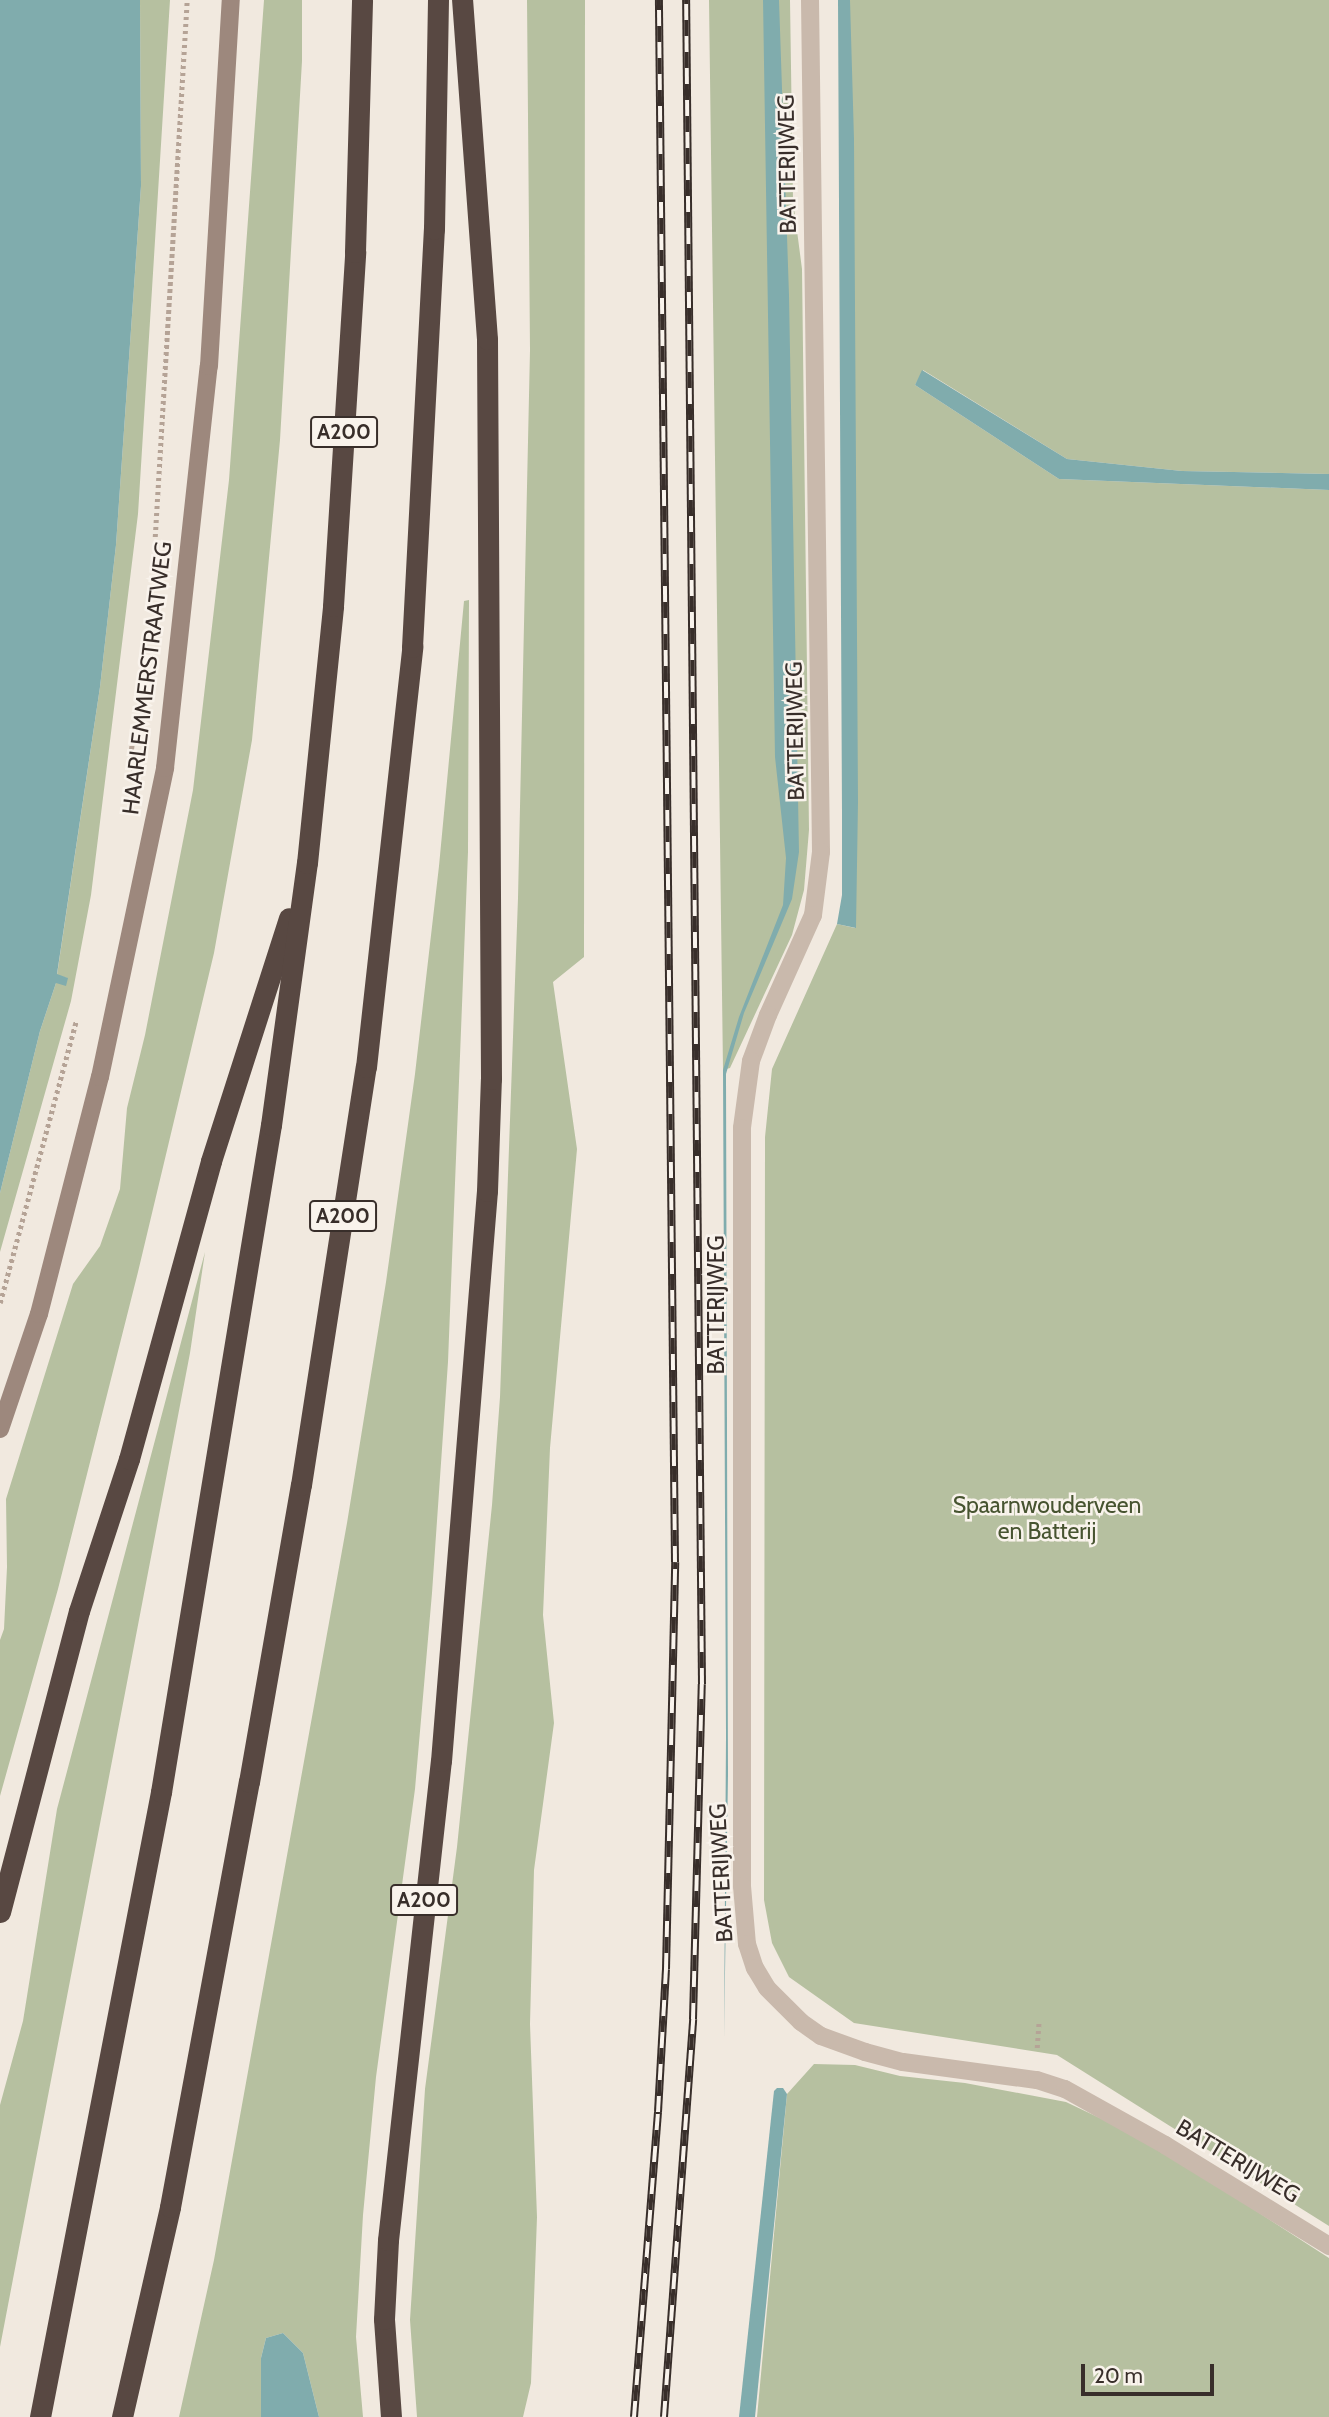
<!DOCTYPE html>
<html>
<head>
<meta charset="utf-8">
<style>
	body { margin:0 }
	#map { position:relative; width:1329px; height:2417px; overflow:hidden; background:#f1e9df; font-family:Cabin,sans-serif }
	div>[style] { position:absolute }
	.green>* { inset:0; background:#b6c0a0 }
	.water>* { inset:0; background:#80acad }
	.path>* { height:4.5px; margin-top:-2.25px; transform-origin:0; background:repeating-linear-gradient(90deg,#b5a396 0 3.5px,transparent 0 7px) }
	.minor>* { height:18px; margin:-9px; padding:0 9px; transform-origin:9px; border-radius:9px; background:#c9b9ac }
	.secondary>* { height:18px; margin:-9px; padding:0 9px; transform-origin:9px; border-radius:9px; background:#9d887d }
	.motorway>* { height:21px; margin:-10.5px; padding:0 10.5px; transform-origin:10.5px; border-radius:10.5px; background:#584842 }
	.rail>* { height:8px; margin-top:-4px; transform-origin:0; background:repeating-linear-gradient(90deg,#f9f3ec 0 16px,#382e2a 0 32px); box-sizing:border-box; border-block:2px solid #382e2a }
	span { translate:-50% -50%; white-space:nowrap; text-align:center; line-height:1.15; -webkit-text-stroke:5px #f9f3ec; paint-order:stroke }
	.shield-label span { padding:2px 5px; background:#f9f3ec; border:2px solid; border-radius:5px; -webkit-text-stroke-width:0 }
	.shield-label { font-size:21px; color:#382e2a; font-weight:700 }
	.street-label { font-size:23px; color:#382e2a }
	.park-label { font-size:23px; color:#475430 }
	.scale { position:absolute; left:1081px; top:2364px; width:133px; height:32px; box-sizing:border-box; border:4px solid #382e2a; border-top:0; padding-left:9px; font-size:21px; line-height:24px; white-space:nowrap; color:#382e2a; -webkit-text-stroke:5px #f9f3ec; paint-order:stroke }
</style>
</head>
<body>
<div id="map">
	<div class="green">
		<i style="clip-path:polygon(140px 0,170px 0,138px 514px,91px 895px,71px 1001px,0 1252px,0 1193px,40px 1031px,56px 983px,67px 978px,57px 975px,100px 687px,116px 545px,141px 186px)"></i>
		<i style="clip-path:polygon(264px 0,302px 0,302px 61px,280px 440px,252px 740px,214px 953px,138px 1272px,58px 1589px,0 1796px,0 1640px,4px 1629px,7px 1567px,6px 1499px,73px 1284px,100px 1246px,120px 1189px,127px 1108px,145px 1035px,193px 790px,229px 480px)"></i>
		<i style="clip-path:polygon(527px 0,585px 0,584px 957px,553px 982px,577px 1149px,550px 1448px,543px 1615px,554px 1723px,534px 1870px,530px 2024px,537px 2217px,531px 2383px,523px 2417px,417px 2417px,410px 2320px,425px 2089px,457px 1847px,492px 1505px,500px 1397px,518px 898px,530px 350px)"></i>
		<i style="clip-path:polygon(709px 0,790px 0,793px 200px,802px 269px,809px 830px,804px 890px,792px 935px,730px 1068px,723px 1070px)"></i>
		<i style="clip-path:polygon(849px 0,1329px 0,1329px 474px,1182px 471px,1067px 459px,923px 370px,915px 385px,1059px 479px,1329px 490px,1329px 2226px,1057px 2055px,854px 2023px,789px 1977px,772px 1943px,764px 1900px,765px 1137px,772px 1069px,837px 924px,855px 928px)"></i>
		<i style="clip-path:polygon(469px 600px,468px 852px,448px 1362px,432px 1593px,415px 1789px,376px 2077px,363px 2215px,356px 2337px,363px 2417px,319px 2417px,303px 2353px,283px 2333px,266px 2338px,261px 2358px,261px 2417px,179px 2417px,214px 2260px,347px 1523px,386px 1282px,415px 1074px,439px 866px,464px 601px)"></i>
		<i style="clip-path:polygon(205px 1252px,190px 1353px,0 2347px,0 2105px,23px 2021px,57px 1809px)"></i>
		<i style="clip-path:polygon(814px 2064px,855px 2065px,900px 2076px,965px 2083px,1066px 2102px,1146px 2140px,1329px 2258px,1329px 2417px,757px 2417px,787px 2094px)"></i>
	</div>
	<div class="water">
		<i style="clip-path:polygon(0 0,140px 0,141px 186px,116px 545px,100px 687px,57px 974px,68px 978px,66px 986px,56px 983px,40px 1031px,0 1193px)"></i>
		<i style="clip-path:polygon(763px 0,779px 0,789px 295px,799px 852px,792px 899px,744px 1013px,726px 1074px,728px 1775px,724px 2040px,726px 1736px,723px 1070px,739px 1017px,783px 905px,786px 858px,775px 757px)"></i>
		<i style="clip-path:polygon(838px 0,850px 0,854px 139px,858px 802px,856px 928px,837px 924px,842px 895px,842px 816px)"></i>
		<i style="clip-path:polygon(922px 370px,1067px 459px,1182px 471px,1329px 474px,1329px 490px,1059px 479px,915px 385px)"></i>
		<i style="clip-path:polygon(777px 2088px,783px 2088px,787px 2094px,755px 2417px,739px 2417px,774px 2091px)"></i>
		<i style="clip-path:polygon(283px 2333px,303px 2353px,319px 2417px,261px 2417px,261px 2358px,266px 2338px)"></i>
	</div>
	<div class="path">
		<i style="left:155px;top:537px;width:538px;rotate:-86.59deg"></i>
		<i style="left:128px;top:777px;width:50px;rotate:-83.2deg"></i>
		<i style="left:0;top:1303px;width:291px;rotate:-74.9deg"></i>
		<i style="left:1037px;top:2048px;width:27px;rotate:-86deg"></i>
	</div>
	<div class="minor">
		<i style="left:810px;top:0;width:852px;rotate:89.26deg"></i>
		<i style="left:821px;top:852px;width:64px;rotate:97.2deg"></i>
		<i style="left:813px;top:915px;width:110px;rotate:114.2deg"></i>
		<i style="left:768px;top:1015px;width:49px;rotate:110.3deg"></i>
		<i style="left:751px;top:1061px;width:68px;rotate:97.7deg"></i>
		<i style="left:742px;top:1128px;width:758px;rotate:90deg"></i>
		<i style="left:742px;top:1886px;width:58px;rotate:85.1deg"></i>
		<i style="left:747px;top:1944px;width:25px;rotate:72deg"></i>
		<i style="left:755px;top:1968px;width:23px;rotate:59deg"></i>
		<i style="left:767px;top:1988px;width:48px;rotate:45deg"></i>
		<i style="left:801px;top:2022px;width:24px;rotate:35deg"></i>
		<i style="left:821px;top:2036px;width:47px;rotate:20deg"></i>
		<i style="left:865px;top:2052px;width:39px;rotate:15deg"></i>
		<i style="left:903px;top:2062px;width:135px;rotate:7.7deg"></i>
		<i style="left:1037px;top:2080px;width:29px;rotate:18deg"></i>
		<i style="left:1065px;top:2089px;width:115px;rotate:29.2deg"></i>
		<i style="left:1165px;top:2145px;width:193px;rotate:31.6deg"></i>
	</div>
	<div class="secondary">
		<i style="left:0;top:1429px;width:121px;rotate:-71.3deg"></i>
		<i style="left:39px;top:1314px;width:245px;rotate:-75.6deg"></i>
		<i style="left:100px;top:1077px;width:316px;rotate:-78.1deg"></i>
		<i style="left:165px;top:768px;width:404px;rotate:-83.8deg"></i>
		<i style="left:209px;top:366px;width:367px;rotate:-86.6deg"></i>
	</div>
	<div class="motorway">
		<i style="left:0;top:1912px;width:311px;rotate:-75.3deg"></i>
		<i style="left:79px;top:1611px;width:160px;rotate:-71.8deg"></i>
		<i style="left:129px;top:1459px;width:309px;rotate:-74.6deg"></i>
		<i style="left:211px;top:1161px;width:255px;rotate:-72.2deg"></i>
		<i style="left:40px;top:2417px;width:637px;rotate:-79.04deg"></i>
		<i style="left:161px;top:1792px;width:676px;rotate:-80.64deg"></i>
		<i style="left:271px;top:1125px;width:264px;rotate:-82.2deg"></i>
		<i style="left:307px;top:863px;width:258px;rotate:-84.2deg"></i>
		<i style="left:333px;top:606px;width:355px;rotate:-86.4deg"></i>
		<i style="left:355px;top:252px;width:252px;rotate:-88.4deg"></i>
		<i style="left:122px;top:2417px;width:215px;rotate:-77.1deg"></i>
		<i style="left:170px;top:2207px;width:432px;rotate:-79.5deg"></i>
		<i style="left:249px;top:1782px;width:302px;rotate:-80.1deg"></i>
		<i style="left:301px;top:1485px;width:423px;rotate:-81.2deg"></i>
		<i style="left:366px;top:1067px;width:423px;rotate:-83.7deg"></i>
		<i style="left:412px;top:647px;width:419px;rotate:-87deg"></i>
		<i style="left:434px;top:229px;width:229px;rotate:-89deg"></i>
		<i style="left:391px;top:2417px;width:98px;rotate:-94.1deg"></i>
		<i style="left:384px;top:2319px;width:79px;rotate:-87.1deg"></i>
		<i style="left:388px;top:2240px;width:482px;rotate:-83.7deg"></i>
		<i style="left:441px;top:1761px;width:572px;rotate:-85.39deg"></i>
		<i style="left:487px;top:1191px;width:112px;rotate:-88deg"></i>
		<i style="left:491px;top:1079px;width:740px;rotate:-90.31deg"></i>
		<i style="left:487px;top:339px;width:340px;rotate:-94.2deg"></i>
	</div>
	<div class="rail">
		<i style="left:634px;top:2417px;width:306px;rotate:-85.5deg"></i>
		<i style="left:658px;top:2112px;width:143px;rotate:-86.8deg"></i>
		<i style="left:666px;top:1969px;width:407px;rotate:-88.7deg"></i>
		<i style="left:675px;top:1562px;width:1562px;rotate:-90.59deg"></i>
		<i style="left:664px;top:2417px;width:399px;rotate:-85.8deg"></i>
		<i style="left:693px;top:2019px;width:335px;rotate:-88.5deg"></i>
		<i style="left:702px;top:1684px;width:1684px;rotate:-90.54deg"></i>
	</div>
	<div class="shield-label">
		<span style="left:344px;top:432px">A200</span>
		<span style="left:343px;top:1216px">A200</span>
		<span style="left:424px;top:1900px">A200</span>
	</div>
	<div class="street-label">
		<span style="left:787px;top:164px;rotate:-91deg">BATTERIJWEG</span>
		<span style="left:147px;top:678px;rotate:-83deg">HAARLEMMERSTRAATWEG</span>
		<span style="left:795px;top:731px;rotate:-91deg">BATTERIJWEG</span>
		<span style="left:716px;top:1305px;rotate:-90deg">BATTERIJWEG</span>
		<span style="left:721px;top:1873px;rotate:-93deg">BATTERIJWEG</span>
		<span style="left:1238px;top:2161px;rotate:31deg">BATTERIJWEG</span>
	</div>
	<div class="park-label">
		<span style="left:1047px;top:1518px">Spaarnwouderveen<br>en Batterij</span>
	</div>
	<div class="scale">20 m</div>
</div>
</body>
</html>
